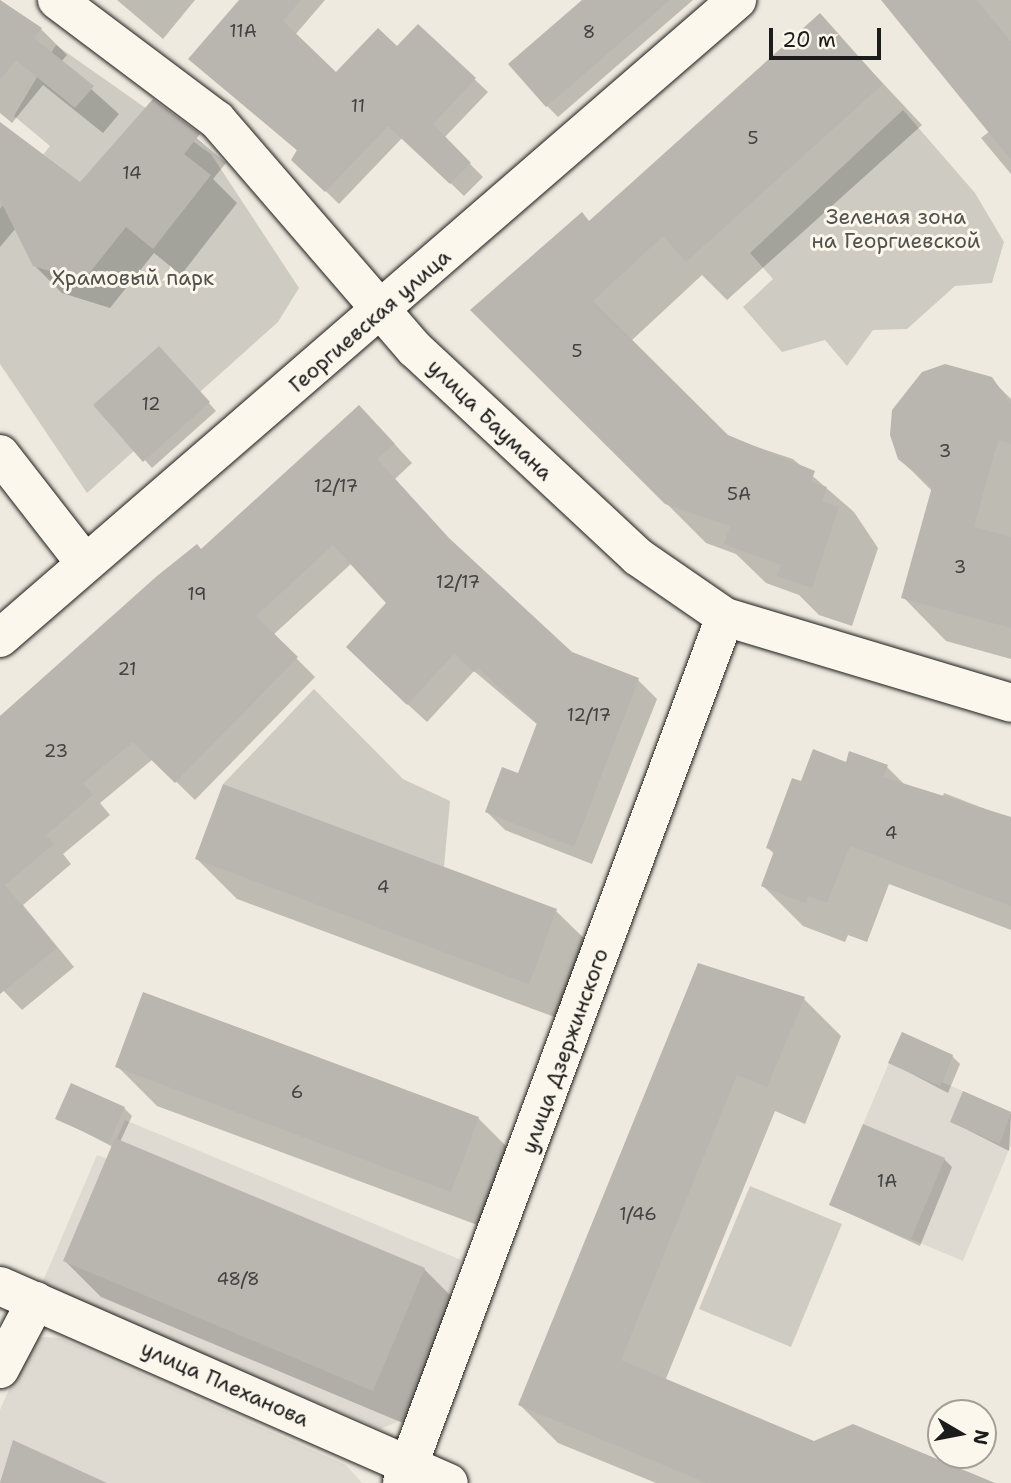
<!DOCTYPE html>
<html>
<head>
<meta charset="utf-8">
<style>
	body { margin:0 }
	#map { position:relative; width:1011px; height:1483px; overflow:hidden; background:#eeeadf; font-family:"Shantell Sans",sans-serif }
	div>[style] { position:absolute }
	.built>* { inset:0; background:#dedad1 }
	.green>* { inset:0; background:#ceccc2 }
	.shadow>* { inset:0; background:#0003 }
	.building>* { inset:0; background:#b9b6af }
	.roads { filter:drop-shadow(0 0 2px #1c1c1c) drop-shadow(0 0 2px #1c1c1c) }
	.minor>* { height:38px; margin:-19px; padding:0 19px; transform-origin:19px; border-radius:19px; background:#fbf7ec }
	.tertiary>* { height:38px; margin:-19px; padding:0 19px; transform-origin:19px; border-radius:19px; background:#fbf7ec }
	span { translate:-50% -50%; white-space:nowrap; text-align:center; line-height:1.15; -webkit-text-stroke:6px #fbf7ec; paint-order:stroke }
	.number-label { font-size:18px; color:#434241 }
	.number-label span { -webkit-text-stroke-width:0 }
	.park-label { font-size:21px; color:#51514e }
	.street-label { font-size:21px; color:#1c1c1c }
	.north { position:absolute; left:927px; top:1399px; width:70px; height:70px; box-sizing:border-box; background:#fbf7ec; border:2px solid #a29f99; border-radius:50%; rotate:100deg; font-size:19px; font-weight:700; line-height:28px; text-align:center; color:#1c1c1c }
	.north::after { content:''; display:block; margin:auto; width:24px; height:32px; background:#1c1c1c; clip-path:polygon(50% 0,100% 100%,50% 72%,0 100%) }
	.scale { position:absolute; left:769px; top:28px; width:112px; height:32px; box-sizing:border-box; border:4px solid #1c1c1c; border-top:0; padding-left:9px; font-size:21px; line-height:24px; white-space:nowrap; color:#1c1c1c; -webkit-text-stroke:5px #fbf7ec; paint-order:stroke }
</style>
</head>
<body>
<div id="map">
	<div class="built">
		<i style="clip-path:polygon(902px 1032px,953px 1055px,942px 1082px,1011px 1112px,1011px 1145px,963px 1261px,829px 1205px)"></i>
		<i style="clip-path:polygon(125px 1120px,461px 1260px,402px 1420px,380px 1429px,41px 1286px,97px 1155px,108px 1159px)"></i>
		<i style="clip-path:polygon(41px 1337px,60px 1338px,346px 1465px,362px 1483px,0 1483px,0 1410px,23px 1357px)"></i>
	</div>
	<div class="green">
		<i style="clip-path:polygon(56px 45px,211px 154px,299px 288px,278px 322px,87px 493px,0 364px,0 209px,50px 146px,14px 116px)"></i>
		<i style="clip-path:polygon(903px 110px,975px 193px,1004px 242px,992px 283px,955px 286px,907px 329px,873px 330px,847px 366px,825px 340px,782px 352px,743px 307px,773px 279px,750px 253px)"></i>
		<i style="clip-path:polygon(314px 689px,403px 779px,450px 801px,444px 867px,223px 784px)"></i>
		<i style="clip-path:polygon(750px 1186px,842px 1224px,791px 1347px,699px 1309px)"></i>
	</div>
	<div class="shadow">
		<i style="clip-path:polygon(0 0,41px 29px,67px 55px,61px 62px,119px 114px,103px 133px,43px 85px,12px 123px,0 113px)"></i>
		<i style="clip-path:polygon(117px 0,195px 0,163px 39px)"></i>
		<i style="clip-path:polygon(241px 0,325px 0,295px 35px,336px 75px,398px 49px,418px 26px,488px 92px,444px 138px,483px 177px,464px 196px,403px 137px,339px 204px,293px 159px,299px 152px,203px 71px)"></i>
		<i style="clip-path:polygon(584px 0,693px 0,558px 117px,547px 106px)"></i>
		<i style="clip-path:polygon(883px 0,1011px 0,1011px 174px,981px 138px,990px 131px)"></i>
		<i style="clip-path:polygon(820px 16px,922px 125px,727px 300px,702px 275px,631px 341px,727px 437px,793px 459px,854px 512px,878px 548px,852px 626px,819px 615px,799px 595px,766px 583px,736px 554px,706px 543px,473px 310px,590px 223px)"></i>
		<i style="clip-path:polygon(153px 101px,226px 163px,213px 179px,237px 203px,181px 275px,154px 253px,110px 308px,62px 293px,34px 265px,16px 228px,0 247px,0 123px,80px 185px)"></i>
		<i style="clip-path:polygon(167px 356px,216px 411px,152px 468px,145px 460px)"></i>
		<i style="clip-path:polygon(991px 379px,1011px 399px,1011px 659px,946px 641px,903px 597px,932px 491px,899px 458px)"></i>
		<i style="clip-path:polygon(378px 426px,412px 463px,395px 479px,459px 550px,571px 654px,638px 680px,657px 699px,592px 864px,505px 830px,487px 812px,519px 775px,538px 725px,474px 671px,427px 722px,366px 666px,388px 603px,352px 563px,273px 635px,315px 677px,195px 800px,153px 759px,100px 803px,110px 815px,63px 854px,71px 864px,23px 905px,74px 967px,22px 1010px,0 987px,0 716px,201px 551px)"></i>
		<i style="clip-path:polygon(847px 764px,887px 767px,908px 788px,941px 801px,944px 793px,1011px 819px,1011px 930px,889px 884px,867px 942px,848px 935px,845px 942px,803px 926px,763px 886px,775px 855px,768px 848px,802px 783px)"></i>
		<i style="clip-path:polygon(197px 859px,556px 911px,596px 950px,568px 1022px,237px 899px)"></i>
		<i style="clip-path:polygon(699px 965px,804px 999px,841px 1036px,805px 1124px,775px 1111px,665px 1381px,814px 1443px,974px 1483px,656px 1483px,558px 1443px,520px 1405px)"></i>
		<i style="clip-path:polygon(952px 1056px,960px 1064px,948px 1093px,891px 1063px)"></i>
		<i style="clip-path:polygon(117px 1066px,478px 1118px,518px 1158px,491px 1230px,157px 1106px)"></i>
		<i style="clip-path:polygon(964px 1093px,1011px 1114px,1009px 1151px,952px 1122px)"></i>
		<i style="clip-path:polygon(124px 1108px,132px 1116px,120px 1142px,424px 1269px,461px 1306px,410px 1426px,101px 1297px,65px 1261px,113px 1147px,57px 1118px)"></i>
		<i style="clip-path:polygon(944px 1159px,952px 1167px,920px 1246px,831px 1205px)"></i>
		<i style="clip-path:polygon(14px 1442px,103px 1483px,0 1483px)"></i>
	</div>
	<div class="building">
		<i style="clip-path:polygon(0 0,42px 28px,34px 38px,94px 86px,75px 108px,16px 60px,0 80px)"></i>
		<i style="clip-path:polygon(239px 0,301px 0,283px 21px,336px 72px,378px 28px,397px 46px,418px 24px,476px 78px,433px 124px,471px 163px,450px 184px,388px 126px,325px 192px,291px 160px,297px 150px,188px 59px)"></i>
		<i style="clip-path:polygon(582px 0,670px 0,546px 107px,508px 64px)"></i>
		<i style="clip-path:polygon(881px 0,977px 0,1011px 42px,1011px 160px)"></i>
		<i style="clip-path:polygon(820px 13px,883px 84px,686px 262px,663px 236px,593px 301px,728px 435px,815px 471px,811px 482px,827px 487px,822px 502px,839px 507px,812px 588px,777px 576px,781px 565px,724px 544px,730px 526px,665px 504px,470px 310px,582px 212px,589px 221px)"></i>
		<i style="clip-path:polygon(153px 99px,200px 134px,184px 154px,211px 175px,153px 249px,126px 227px,83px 281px,33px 266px,0 200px,0 122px,80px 182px)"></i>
		<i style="clip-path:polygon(159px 346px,210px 402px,143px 462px,93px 405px)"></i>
		<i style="clip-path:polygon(945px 364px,992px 377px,1011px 405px,1011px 444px,998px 440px,974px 527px,1011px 537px,1011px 628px,901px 598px,932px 487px,898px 459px,890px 435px,892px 410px,922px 372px)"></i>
		<i style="clip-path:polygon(359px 405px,395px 444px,377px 459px,449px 538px,572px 652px,639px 678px,574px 847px,485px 812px,502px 767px,518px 773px,537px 723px,478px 668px,474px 672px,454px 654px,407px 705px,346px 647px,386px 603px,333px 545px,256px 616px,298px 657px,175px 783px,133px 742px,83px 783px,93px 795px,46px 835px,54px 844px,5px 885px,57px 948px,0 994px,0 716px,157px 576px,197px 544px,201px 549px)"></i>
		<i style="clip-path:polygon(813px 749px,846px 762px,849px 751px,888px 765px,883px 777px,1011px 817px,1011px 906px,850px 846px,827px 903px,808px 896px,805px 903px,761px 886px,774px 851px,766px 848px,792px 778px,801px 781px)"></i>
		<i style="clip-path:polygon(223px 784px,557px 909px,529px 984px,195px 859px)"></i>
		<i style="clip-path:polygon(698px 963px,805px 997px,767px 1087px,737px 1075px,621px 1360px,814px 1441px,853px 1424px,995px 1483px,707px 1483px,518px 1405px)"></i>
		<i style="clip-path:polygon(143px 992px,479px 1117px,451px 1192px,115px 1067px)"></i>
		<i style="clip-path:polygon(902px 1032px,953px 1055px,940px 1086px,888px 1063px)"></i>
		<i style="clip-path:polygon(71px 1083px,125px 1107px,109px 1143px,55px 1119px)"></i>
		<i style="clip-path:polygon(963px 1091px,1011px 1112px,1000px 1144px,950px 1122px)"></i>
		<i style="clip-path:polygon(863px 1124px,945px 1158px,911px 1239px,829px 1205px)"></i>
		<i style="clip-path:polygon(115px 1138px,425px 1268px,373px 1391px,63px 1261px)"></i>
		<i style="clip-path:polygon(13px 1440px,107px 1483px,0 1483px)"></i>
	</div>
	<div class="roads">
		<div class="minor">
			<i style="left:57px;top:0;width:200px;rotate:36.9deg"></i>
			<i style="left:217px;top:120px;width:303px;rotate:49.2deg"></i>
			<i style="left:415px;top:349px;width:305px;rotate:43deg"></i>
			<i style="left:638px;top:557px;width:106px;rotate:34.6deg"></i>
			<i style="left:725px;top:617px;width:299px;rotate:16.7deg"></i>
			<i style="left:0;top:454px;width:138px;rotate:52.1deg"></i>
			<i style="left:0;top:638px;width:975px;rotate:-40.88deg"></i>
			<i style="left:402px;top:1483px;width:924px;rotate:-69.55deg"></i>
		</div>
		<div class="tertiary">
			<i style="left:0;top:1286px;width:490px;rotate:23.7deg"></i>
			<i style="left:0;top:1369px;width:77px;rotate:-62.1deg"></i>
		</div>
	</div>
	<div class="number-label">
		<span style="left:243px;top:31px">11А</span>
		<span style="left:589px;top:32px">8</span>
		<span style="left:358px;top:106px">11</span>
		<span style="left:753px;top:138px">5</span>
		<span style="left:132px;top:173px">14</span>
		<span style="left:577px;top:351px">5</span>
		<span style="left:151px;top:404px">12</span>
		<span style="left:945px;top:451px">3</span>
		<span style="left:336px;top:486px">12/17</span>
		<span style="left:739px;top:494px">5А</span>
		<span style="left:960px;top:567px">3</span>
		<span style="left:458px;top:582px">12/17</span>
		<span style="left:197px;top:594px">19</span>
		<span style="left:127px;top:669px">21</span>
		<span style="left:589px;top:715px">12/17</span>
		<span style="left:56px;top:751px">23</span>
		<span style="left:891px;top:833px">4</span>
		<span style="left:383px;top:887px">4</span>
		<span style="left:297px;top:1092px">6</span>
		<span style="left:887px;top:1181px">1А</span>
		<span style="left:638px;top:1214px">1/46</span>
		<span style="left:238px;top:1279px">48/8</span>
	</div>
	<div class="park-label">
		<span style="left:896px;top:229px">Зеленая зона<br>на Георгиевской</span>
		<span style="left:133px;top:278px">Храмовый парк</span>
	</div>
	<div class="street-label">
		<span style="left:370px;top:321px;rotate:-41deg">Георгиевская улица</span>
		<span style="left:490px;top:420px;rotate:44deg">улица Баумана</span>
		<span style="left:565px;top:1051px;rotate:-70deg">улица Дзержинского</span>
		<span style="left:225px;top:1384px;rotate:24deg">улица Плеханова</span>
	</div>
	<div class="north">N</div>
	<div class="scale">20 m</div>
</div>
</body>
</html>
